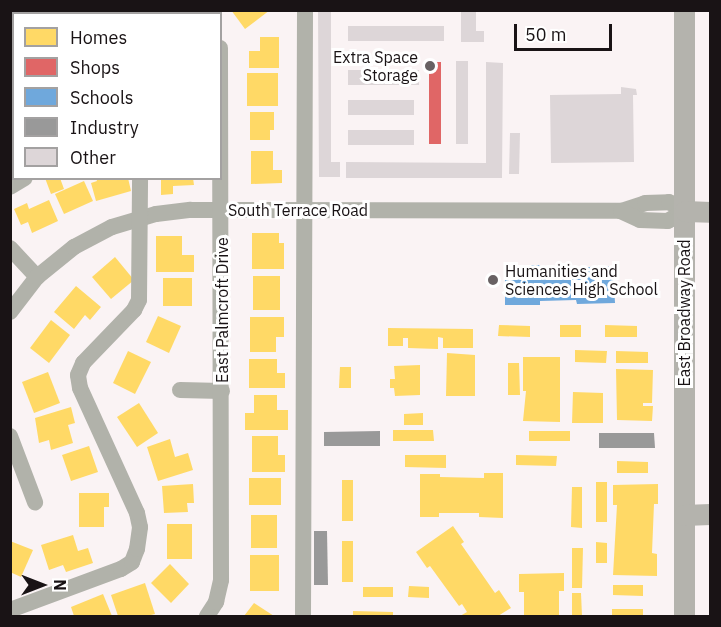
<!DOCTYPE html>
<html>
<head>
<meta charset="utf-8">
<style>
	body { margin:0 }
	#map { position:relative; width:721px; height:627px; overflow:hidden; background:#faf3f4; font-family:"IBM Plex Sans",sans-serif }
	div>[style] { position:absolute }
	.homes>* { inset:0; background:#ffd966 }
	.shops>* { inset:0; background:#e06666 }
	.schools>* { inset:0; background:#6fa8dc }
	.industry>* { inset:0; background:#999 }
	.building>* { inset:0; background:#ddd6d8 }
	.minor>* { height:16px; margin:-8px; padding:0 8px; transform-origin:8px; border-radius:8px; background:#b1b2aa }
	.major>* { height:21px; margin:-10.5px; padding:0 10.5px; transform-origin:10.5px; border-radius:10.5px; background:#b4b3ad }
	.dots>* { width:16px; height:16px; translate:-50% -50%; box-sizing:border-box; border:3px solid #fff; border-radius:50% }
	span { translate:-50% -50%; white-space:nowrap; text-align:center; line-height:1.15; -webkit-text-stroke:6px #fff; paint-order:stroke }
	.poi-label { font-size:16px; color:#191315 }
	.right { translate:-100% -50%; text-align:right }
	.left { translate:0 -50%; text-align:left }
	.street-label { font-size:16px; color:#191315 }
	.frame { position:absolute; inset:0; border:12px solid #191315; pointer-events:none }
	.legend { position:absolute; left:12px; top:12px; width:210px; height:168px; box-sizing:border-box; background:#fff; border:2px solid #a3a1a1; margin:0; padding:8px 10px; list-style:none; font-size:18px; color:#191315 }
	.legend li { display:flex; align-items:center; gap:12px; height:30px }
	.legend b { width:30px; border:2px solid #a3a1a1 }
	.north { position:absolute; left:12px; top:555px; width:60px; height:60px; -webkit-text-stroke:4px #fff; paint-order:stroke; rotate:90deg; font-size:16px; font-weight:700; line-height:24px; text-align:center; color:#191315 }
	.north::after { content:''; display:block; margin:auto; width:21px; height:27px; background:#191315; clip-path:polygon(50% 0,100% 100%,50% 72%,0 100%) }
	.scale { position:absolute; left:514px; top:24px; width:98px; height:27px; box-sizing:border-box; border:3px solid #191315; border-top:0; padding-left:8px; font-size:18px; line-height:21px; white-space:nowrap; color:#191315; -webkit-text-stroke:4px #fff; paint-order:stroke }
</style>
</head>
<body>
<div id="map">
	<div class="homes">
		<i style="clip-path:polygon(231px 10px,270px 10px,245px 29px)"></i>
		<i style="clip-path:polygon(260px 37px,279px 37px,279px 68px,249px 68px,249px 51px,260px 51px)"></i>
		<i style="clip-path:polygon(247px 73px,278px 73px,278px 106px,247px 106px)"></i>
		<i style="clip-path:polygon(250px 112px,274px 112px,274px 130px,270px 130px,270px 140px,250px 140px)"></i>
		<i style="clip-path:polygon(251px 151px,273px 151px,273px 170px,282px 170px,282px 183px,251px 184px)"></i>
		<i style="clip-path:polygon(45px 178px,60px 178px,64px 189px,51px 194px)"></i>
		<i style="clip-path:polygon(96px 178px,128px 178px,131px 191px,96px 201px,91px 183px,97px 181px)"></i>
		<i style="clip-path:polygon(161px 178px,193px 178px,194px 185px,173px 186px,173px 194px,161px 195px)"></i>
		<i style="clip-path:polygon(84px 181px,93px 201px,64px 214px,55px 194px)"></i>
		<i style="clip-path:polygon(49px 200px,58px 221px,32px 233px,28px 222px,21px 225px,14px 209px,27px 203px,29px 209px)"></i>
		<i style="clip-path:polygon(252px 233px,279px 233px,279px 243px,284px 243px,284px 269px,252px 269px)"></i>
		<i style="clip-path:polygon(156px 236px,182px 236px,182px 255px,194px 255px,194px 272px,156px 272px)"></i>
		<i style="clip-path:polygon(115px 257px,134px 280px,111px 299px,92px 277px)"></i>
		<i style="clip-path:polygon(253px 276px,280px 276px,280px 310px,253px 310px)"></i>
		<i style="clip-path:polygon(163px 278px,192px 278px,192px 306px,163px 306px)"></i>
		<i style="clip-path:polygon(76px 286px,101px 307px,90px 320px,85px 315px,74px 329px,54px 312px)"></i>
		<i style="clip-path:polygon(158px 316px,181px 326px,169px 353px,146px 342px)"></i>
		<i style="clip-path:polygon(250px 317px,284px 317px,284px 337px,276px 337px,276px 352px,250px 352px)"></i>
		<i style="clip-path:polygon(51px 320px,70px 335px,49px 363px,30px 348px)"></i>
		<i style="clip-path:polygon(499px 325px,530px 326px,530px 337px,498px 336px)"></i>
		<i style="clip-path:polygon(560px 325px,581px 325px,581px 337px,560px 337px)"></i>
		<i style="clip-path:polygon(605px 325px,637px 326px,637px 337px,605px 337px)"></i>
		<i style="clip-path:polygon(388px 328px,473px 329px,473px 348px,443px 348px,443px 338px,438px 337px,438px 349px,408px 348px,408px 338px,403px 338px,403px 346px,388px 346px)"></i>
		<i style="clip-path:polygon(575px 350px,607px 351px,606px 363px,575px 362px)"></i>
		<i style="clip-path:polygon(128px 351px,151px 362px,135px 394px,113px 383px)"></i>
		<i style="clip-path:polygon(616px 351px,648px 352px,648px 363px,616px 363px)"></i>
		<i style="clip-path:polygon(447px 353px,475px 355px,475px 396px,446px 396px)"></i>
		<i style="clip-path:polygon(523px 357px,560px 357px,560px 422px,523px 421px,526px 391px,523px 391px)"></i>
		<i style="clip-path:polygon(249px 359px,277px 359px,277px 373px,285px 373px,285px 388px,249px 388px)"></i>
		<i style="clip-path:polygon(508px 363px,519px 363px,520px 395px,508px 395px)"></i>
		<i style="clip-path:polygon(420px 365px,420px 395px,395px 396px,394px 388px,390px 388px,390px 379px,395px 379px,394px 366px)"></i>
		<i style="clip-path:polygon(340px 367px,351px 367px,351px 388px,339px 388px)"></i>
		<i style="clip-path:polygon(616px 369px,653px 370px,652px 403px,643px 403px,643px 406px,653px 406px,652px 421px,617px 420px)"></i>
		<i style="clip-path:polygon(48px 372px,60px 403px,34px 413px,22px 382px)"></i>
		<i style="clip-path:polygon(573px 392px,603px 393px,603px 423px,572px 423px)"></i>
		<i style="clip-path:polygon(254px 395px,277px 395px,277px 410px,288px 410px,288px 430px,245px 430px,245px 413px,254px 413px)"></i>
		<i style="clip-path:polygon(139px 403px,158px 433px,137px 447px,117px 417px)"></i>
		<i style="clip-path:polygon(71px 407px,75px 423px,68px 425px,73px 443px,51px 450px,49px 440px,39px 443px,35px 418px)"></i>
		<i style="clip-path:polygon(423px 413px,423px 425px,404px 425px,404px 414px)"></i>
		<i style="clip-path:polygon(393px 430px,433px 430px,434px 441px,393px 441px)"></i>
		<i style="clip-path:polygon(529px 431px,570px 431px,570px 441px,529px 441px)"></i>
		<i style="clip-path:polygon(252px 436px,278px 436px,278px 455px,285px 455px,285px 472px,252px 472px)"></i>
		<i style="clip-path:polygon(170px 439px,175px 457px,188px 453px,193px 470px,158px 481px,147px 447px)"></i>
		<i style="clip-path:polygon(89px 446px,98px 472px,71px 481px,62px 455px)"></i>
		<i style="clip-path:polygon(405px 455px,446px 455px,446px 468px,405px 467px)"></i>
		<i style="clip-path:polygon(516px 455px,557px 456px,556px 466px,516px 465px)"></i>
		<i style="clip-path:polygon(617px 461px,648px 462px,648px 473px,617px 473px)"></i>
		<i style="clip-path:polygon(484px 473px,503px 473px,503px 518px,479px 517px,479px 513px,439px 513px,439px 517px,420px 517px,420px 474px,440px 474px,440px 477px,484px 478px)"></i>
		<i style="clip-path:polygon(249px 478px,281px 478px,281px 505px,249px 505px)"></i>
		<i style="clip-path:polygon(342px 480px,353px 480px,353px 521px,342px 521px)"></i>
		<i style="clip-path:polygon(596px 482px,607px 482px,607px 522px,596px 522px)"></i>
		<i style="clip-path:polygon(193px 484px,194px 503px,187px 503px,188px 512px,164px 513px,162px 486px)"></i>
		<i style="clip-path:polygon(658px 484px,658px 504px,654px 504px,652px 553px,657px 554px,657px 576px,613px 575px,617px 505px,613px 505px,613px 485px)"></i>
		<i style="clip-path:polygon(572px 487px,582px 487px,582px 528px,571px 527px)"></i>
		<i style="clip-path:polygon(79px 493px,109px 493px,109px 507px,104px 507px,104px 527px,79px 527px)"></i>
		<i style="clip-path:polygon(251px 515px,277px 515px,277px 548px,251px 548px)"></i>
		<i style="clip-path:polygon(167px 524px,192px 524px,192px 559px,167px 559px)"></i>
		<i style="clip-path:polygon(453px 526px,464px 542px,461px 544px,495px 593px,499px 590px,511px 608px,498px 616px,460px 616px,467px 612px,462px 604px,459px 606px,430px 566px,427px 568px,416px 552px)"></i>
		<i style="clip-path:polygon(73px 535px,78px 551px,88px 548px,93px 563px,66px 572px,63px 565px,49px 570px,41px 545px)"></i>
		<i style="clip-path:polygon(10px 541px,33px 550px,21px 577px,10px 572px)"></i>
		<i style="clip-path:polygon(342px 541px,353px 541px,353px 582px,342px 582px)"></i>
		<i style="clip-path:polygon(596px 542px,607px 543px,607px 563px,596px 563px)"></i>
		<i style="clip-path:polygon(572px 548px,583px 548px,582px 588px,572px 588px)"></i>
		<i style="clip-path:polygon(250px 555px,279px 555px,279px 591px,250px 591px)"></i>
		<i style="clip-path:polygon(170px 564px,189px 584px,171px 603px,151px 583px)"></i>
		<i style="clip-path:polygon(564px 573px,564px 591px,559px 591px,559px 616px,524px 616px,524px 592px,519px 592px,519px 574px)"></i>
		<i style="clip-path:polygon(145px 583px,155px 614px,147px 616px,118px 616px,111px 595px)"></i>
		<i style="clip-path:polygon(613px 585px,643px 585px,643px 596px,613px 595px)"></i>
		<i style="clip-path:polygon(409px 586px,429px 587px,429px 598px,408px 597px)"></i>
		<i style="clip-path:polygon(363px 587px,393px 587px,393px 597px,363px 597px)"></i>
		<i style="clip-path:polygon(572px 593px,581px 593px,582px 616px,572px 616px)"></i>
		<i style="clip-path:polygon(103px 594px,112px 616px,74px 616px,71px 607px)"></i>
		<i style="clip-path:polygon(254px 603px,274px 616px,244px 616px)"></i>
		<i style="clip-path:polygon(612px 609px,643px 609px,643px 616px,612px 616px)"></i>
		<i style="clip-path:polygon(353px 611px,393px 612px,393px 616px,353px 616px)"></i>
	</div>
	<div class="shops">
		<i style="clip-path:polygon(429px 62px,441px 62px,441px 144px,429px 144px)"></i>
	</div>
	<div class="schools">
		<i style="clip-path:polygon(505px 265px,539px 265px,541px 269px,613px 266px,615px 303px,577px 304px,576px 300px,540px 301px,540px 305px,505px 305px)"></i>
	</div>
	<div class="industry">
		<i style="clip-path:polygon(380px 431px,380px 446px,324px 446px,324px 432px)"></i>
		<i style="clip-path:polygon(599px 433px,654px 433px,655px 448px,599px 448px)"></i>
		<i style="clip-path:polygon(314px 531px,327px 531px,328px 585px,314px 585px)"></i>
	</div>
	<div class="building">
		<i style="clip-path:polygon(318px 10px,331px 10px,331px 162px,340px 162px,340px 177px,319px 177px)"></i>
		<i style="clip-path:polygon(461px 10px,476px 10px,476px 31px,484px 31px,484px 42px,461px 42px)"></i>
		<i style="clip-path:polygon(348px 26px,444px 26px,444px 41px,348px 41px)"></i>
		<i style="clip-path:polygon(456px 61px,468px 61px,468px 144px,456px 144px)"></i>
		<i style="clip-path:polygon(486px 62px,503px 63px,502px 178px,346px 178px,346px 162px,486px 163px)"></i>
		<i style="clip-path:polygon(348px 70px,419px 70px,419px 85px,348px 85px)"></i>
		<i style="clip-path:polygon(621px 87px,636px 89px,637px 95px,633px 95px,634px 162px,551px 163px,550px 95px,621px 94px)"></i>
		<i style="clip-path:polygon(348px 100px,414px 100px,414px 115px,348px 115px)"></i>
		<i style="clip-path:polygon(348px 130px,414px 130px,414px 145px,348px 145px)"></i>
		<i style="clip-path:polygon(510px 133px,520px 133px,519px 174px,509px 174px)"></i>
	</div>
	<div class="minor">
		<i style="left:10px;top:37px;width:4px"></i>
		<i style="left:10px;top:187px;width:17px;rotate:-31deg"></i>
		<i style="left:10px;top:248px;width:40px;rotate:47deg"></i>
		<i style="left:10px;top:312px;width:44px;rotate:-52.4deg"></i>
		<i style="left:37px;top:277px;width:48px;rotate:-39deg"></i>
		<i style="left:74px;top:247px;width:43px;rotate:-27.8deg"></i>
		<i style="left:112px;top:227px;width:46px;rotate:-16.5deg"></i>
		<i style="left:156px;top:214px;width:35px;rotate:-7deg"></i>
		<i style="left:191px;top:210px;width:430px;rotate:0.1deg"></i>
		<i style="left:621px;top:211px;width:25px;rotate:-18deg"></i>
		<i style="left:645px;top:203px;width:24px;rotate:-2deg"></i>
		<i style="left:669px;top:202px;width:18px;rotate:29deg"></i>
		<i style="left:685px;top:211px;width:20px;rotate:150deg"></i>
		<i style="left:668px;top:221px;width:28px;rotate:-178deg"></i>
		<i style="left:640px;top:220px;width:21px;rotate:-155deg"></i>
		<i style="left:180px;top:390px;width:42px;rotate:1.4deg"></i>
		<i style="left:10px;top:436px;width:71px;rotate:69.3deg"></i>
		<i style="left:10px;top:610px;width:118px;rotate:-20.3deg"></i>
		<i style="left:121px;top:569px;width:13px;rotate:-32deg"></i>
		<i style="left:132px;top:562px;width:14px;rotate:-69deg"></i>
		<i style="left:137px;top:549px;width:22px;rotate:-82deg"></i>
		<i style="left:140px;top:527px;width:14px;rotate:-102deg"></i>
		<i style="left:137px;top:513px;width:137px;rotate:-114.5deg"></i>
		<i style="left:80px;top:388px;width:13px;rotate:-99deg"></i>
		<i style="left:78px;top:375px;width:13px;rotate:-67deg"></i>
		<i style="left:83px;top:363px;width:74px;rotate:-46.1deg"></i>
		<i style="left:134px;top:310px;width:11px;rotate:-63deg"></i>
		<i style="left:139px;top:300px;width:122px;rotate:-89.5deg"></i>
		<i style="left:207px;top:616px;width:17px;rotate:-57deg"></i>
		<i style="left:216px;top:602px;width:23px;rotate:-77deg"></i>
		<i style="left:221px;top:580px;width:532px;rotate:-90.11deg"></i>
		<i style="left:303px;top:616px;width:606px;rotate:-89.81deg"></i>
	</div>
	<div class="major">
		<i style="left:684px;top:10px;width:606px;rotate:90deg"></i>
		<i style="left:685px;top:211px;width:25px;rotate:2deg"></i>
		<i style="left:684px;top:515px;width:26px;rotate:-2deg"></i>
	</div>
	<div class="dots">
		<i style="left:430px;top:66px;background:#686163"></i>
		<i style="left:493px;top:280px;background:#686163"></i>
	</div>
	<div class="poi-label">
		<span class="right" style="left:418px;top:66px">Extra Space<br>Storage</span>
		<span class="left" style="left:505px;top:280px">Humanities and<br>Sciences High School</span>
	</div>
	<div class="street-label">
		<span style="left:298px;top:210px">South Terrace Road</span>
		<span style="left:222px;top:310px;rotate:-90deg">East Palmcroft Drive</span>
		<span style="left:684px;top:313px;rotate:-90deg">East Broadway Road</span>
	</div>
	<div class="frame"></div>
	<ul class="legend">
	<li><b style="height:16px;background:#ffd966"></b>Homes</li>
	<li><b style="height:16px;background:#e06666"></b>Shops</li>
	<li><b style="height:16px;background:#6fa8dc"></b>Schools</li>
	<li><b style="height:16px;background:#999"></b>Industry</li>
	<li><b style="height:16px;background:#ddd6d8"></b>Other</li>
	</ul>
	<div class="north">N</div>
	<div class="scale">50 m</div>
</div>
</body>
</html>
